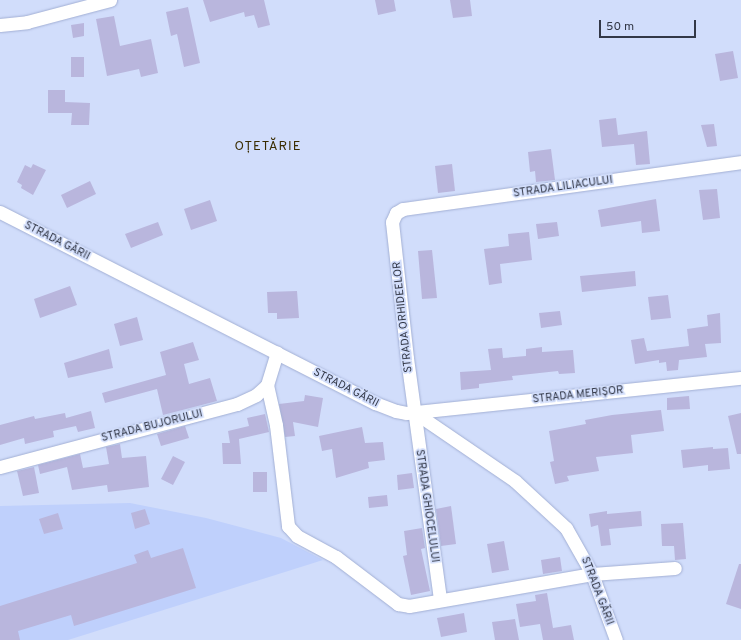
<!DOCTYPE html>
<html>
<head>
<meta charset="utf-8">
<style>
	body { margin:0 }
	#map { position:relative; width:741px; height:640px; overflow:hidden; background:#d1ddfb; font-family:Overpass,sans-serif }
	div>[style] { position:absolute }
	.built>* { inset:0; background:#bfd0fc }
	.building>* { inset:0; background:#b9b6dd }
	.roads { filter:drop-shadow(0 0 1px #a2afd4) drop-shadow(0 0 1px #a2afd4) }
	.street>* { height:13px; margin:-6.5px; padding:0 6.5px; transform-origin:6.5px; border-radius:6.5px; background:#fff }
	span { translate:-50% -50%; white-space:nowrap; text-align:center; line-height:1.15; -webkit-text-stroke:3.5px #d1ddfb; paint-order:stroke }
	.street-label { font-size:11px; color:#333847 }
	.quarter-label { font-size:13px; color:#3a2c01; letter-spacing:1px }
	.scale { position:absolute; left:599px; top:20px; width:97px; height:18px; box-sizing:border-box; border:2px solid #333847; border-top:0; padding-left:5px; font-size:12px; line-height:14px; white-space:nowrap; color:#333847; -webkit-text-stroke:3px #d1ddfb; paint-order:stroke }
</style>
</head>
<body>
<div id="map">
	<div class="built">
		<i style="clip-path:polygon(130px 503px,206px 518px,281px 538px,323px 560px,68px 640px,0 640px,0 506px)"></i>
	</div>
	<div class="building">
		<i style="clip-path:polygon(203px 0,264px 0,270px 25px,258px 28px,254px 15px,245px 17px,244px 12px,210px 22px)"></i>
		<i style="clip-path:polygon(375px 0,394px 0,396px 11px,378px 15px)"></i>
		<i style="clip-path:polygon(450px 0,470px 0,472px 16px,453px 18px)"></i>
		<i style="clip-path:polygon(188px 7px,200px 63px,184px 67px,177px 34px,171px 36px,166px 12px)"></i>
		<i style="clip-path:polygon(114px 16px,120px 46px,151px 39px,158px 73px,141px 77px,139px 69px,107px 76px,96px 19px)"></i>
		<i style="clip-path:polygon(84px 23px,84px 36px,73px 38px,71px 25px)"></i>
		<i style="clip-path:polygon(733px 51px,738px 78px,720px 81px,715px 54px)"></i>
		<i style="clip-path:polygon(71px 57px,84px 57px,84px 77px,71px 77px)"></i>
		<i style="clip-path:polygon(48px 90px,65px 90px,65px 102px,90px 103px,89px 125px,71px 125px,72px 113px,48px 113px)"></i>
		<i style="clip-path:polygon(616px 118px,618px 135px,647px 131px,650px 164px,636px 165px,634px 144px,602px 147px,599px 120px)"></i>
		<i style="clip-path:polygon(714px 124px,717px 146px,707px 147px,701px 125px)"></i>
		<i style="clip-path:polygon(551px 149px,555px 180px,536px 182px,535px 171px,530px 172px,528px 152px)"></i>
		<i style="clip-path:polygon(33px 164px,46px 170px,33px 195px,21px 188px,22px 185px,17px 182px,25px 165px,31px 168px)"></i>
		<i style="clip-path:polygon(452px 164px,455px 191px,438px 193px,435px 166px)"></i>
		<i style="clip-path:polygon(90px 181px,96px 194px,67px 208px,61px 195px)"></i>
		<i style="clip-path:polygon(717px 189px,720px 218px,703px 220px,699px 190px)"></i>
		<i style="clip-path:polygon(656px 199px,660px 231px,642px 233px,641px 221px,601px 227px,598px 210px)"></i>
		<i style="clip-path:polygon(210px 200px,217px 221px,191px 230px,184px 209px)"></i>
		<i style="clip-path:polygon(158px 222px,163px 235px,131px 248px,125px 234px)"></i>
		<i style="clip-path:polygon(557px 222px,559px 236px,538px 239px,536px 224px)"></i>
		<i style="clip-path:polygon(529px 232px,532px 260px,500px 264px,502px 283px,489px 285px,484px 249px,509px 246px,508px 234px)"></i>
		<i style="clip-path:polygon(432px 250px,437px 298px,422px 299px,418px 251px)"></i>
		<i style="clip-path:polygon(635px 271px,636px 286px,582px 292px,580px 276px)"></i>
		<i style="clip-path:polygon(70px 286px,77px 305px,40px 318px,34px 299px)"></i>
		<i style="clip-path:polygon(297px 291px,299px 318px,277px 319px,277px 313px,268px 313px,267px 292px)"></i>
		<i style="clip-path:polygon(668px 295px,671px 318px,651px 320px,648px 297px)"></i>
		<i style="clip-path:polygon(560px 311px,562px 325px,541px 328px,539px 313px)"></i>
		<i style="clip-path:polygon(720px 313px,721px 343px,705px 344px,707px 357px,679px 360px,678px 370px,667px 371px,666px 362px,659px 363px,659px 360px,635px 364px,631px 340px,644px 338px,647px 351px,689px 346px,687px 329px,708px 326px,707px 315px)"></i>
		<i style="clip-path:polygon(137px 317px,143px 340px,120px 346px,114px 324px)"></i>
		<i style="clip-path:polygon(193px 342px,199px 360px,184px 364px,189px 384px,210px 378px,217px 401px,163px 415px,157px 389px,105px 403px,102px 393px,166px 375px,160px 352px)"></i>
		<i style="clip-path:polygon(542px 347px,542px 352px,573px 350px,575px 373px,559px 374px,558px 371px,512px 376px,513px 380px,479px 384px,479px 388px,461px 390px,460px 372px,491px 370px,488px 349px,502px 348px,503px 358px,526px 356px,526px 349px)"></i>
		<i style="clip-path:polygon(109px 349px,113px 368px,68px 378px,64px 363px)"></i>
		<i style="clip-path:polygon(305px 395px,323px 398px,318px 427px,293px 422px,295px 436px,285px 437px,279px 404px,304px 401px)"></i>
		<i style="clip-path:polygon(689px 396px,690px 409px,667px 410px,667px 398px)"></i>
		<i style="clip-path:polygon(661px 410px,664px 431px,631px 435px,633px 453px,596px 457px,599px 471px,567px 476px,569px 481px,555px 484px,550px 462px,554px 461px,549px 431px,586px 424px,585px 420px,612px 415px)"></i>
		<i style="clip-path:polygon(91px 411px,95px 428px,78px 432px,76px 426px,53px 431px,54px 437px,25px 444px,24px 438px,0 445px,0 425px,34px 416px,35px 419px,65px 413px,66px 418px)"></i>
		<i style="clip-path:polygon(741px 413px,741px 454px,737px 454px,728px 416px)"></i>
		<i style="clip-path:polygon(265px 414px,269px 432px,239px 439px,241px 464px,223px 464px,222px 443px,230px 443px,228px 431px,249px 426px,247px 418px)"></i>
		<i style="clip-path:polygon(185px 426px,189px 438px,161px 446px,157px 434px)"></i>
		<i style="clip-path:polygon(362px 427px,365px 443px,383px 442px,385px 460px,368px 462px,369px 468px,336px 478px,332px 449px,322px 451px,319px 436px)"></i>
		<i style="clip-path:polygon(120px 444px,122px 458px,146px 456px,149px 487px,108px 492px,107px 485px,72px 490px,67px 467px,40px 474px,38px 465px,80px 454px,83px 468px,109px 464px,106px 447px)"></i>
		<i style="clip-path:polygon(713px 447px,713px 449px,728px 448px,730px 469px,708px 471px,708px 465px,683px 468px,681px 450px)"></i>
		<i style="clip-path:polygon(173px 456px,185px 462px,173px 485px,161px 479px)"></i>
		<i style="clip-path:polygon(34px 467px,39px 493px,23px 496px,17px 471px)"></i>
		<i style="clip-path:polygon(253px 472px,267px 472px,267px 492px,253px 492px)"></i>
		<i style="clip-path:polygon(412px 473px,414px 488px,398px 490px,397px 475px)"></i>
		<i style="clip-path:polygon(387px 495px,388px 506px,369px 508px,368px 497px)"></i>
		<i style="clip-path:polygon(451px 506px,456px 544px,441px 546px,436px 509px)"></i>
		<i style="clip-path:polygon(145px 509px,150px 524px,135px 529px,131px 513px)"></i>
		<i style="clip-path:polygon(607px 511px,607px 514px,641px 511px,642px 526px,609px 529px,611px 545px,601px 546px,598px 525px,591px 527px,589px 514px)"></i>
		<i style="clip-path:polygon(58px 513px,63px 529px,44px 534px,39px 519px)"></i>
		<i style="clip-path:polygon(683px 523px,686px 559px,675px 560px,674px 546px,662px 546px,661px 524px)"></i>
		<i style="clip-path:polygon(422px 528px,425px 548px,421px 549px,430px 591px,411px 595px,403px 556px,407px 555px,404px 531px)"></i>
		<i style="clip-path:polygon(504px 541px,509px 570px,492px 573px,487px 544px)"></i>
		<i style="clip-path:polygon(183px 548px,196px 588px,74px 626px,71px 615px,18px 631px,20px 640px,0 640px,0 606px,137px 563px,134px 555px,148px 550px,151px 558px)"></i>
		<i style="clip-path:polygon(560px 557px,562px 571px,543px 574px,541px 560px)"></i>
		<i style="clip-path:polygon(739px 564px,741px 564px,741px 609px,726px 604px)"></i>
		<i style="clip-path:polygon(547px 593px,553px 628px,571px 625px,574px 640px,543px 640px,540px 624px,520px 627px,516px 604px,536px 601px,535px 595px)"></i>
		<i style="clip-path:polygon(464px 613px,467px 632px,441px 637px,437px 618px)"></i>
		<i style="clip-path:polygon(515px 619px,519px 640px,495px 640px,492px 622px)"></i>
	</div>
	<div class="roads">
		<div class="street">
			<i style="left:0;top:25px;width:27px;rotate:-6deg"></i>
			<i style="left:27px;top:22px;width:86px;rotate:-14.8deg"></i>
			<i style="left:0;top:212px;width:421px;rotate:27deg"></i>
			<i style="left:375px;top:403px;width:22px;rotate:21deg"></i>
			<i style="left:396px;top:411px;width:10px;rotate:11deg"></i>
			<i style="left:406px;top:413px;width:337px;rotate:-6deg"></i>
			<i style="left:267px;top:385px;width:41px;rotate:77.3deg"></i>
			<i style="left:276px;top:425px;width:102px;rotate:83.2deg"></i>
			<i style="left:288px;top:526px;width:13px;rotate:48deg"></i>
			<i style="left:297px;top:536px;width:44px;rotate:28.3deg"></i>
			<i style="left:336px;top:557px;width:78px;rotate:37.2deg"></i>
			<i style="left:398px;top:604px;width:11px;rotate:10deg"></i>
			<i style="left:409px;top:606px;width:186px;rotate:-9.9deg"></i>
			<i style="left:592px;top:574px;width:83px;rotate:-4.1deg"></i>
			<i style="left:414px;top:412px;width:122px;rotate:34.3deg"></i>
			<i style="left:515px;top:481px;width:69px;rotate:42.7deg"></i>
			<i style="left:566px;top:528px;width:53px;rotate:60.5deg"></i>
			<i style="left:592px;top:574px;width:70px;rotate:70deg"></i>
			<i style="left:0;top:467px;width:245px;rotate:-14.9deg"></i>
			<i style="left:237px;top:404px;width:21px;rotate:-25deg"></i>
			<i style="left:256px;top:395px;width:15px;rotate:-42deg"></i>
			<i style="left:267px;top:385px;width:34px;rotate:-73deg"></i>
			<i style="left:440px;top:599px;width:243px;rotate:-97.8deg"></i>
			<i style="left:407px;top:358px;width:137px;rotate:-96.3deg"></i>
			<i style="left:392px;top:222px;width:10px;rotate:-66deg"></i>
			<i style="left:396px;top:213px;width:8px;rotate:-30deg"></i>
			<i style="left:403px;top:209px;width:341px;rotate:-7.9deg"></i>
		</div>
	</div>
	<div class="street-label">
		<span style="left:563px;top:187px;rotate:-8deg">STRADA LILIACULUI</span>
		<span style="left:57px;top:241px;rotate:27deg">STRADA GĂRII</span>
		<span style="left:403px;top:317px;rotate:-96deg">STRADA ORHIDEELOR</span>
		<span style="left:346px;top:388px;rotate:27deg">STRADA GĂRII</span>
		<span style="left:578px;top:395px;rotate:-6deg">STRADA MERIȘOR</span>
		<span style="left:152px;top:426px;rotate:-14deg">STRADA BUJORULUI</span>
		<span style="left:427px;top:506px;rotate:82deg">STRADA GHIOCELULUI</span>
		<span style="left:597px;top:591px;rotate:69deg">STRADA GĂRII</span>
	</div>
	<div class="quarter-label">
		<span style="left:268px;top:147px">OȚETĂRIE</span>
	</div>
	<div class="scale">50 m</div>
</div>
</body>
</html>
